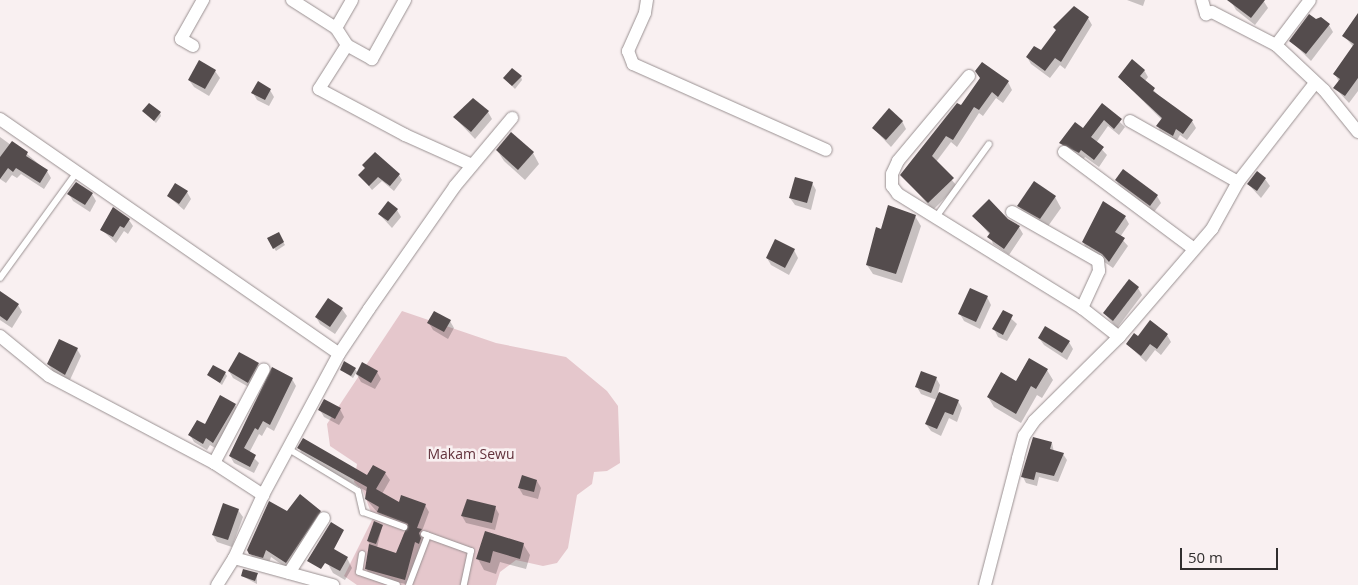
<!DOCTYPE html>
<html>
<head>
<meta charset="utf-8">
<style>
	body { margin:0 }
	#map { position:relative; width:1358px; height:585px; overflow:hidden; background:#f9f0f1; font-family:"Open Sans",sans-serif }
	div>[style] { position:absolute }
	.green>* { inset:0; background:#e5c7cc }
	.shadow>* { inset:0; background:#0003 }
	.building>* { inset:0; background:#544c4d }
	.roads { filter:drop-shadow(0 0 1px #999091) drop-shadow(0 0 1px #999091) }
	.service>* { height:6px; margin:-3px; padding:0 3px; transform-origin:3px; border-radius:3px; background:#fff }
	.minor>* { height:12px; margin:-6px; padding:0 6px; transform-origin:6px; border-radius:6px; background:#fff }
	span { translate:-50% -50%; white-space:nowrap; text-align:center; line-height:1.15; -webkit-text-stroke:5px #f9f0f1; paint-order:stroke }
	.park-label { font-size:14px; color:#62313b }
	.scale { position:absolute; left:1180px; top:548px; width:98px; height:22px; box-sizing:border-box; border:2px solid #312e2e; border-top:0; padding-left:6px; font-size:15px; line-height:18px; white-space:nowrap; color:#312e2e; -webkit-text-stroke:4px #f9f0f1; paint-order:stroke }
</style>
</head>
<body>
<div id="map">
	<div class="green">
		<i style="clip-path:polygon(402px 311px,496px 343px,566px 357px,607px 391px,618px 406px,620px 463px,607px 471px,594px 472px,592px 484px,577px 495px,568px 548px,557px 563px,543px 566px,516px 560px,500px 572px,496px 585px,357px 585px,344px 576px,373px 518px,363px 491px,354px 482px,357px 464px,330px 446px,327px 424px)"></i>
	</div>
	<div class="shadow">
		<i style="clip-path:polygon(1127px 0,1145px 0,1143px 6px)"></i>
		<i style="clip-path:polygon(1234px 0,1263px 0,1268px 8px,1255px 25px,1236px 10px,1232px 3px)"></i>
		<i style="clip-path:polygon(1358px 15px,1358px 52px,1344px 36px)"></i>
		<i style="clip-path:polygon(1088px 18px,1092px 25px,1065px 69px,1060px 65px,1050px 78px,1031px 64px,1027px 57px,1041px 52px,1057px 31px,1054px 27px)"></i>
		<i style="clip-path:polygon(1316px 21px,1329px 25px,1333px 32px,1311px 61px,1291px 41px)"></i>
		<i style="clip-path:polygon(1358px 60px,1358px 91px,1349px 103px,1335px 88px,1339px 82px,1335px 74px)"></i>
		<i style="clip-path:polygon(200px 62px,215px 71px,220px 78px,209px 96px,194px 87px,189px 80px)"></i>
		<i style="clip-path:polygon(982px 64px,1008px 82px,1012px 90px,1003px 103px,996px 98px,983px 116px,979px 113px,957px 147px,951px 142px,936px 162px,957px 186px,933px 210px,902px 175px,961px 107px,981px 79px)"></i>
		<i style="clip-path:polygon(1144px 70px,1148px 77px,1145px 81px,1159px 96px,1192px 121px,1196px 128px,1187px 140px,1180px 135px,1176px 142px,1161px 133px,1158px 126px,1162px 120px,1119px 77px)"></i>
		<i style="clip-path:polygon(521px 77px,522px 80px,515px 89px,505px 79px)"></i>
		<i style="clip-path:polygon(270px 90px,274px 97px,269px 106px,257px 100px,253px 93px)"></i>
		<i style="clip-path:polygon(1102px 105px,1125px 127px,1119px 135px,1108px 126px,1096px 143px,1107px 155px,1099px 167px,1085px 157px,1083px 160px,1065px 150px,1061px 143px,1083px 129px)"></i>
		<i style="clip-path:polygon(143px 111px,160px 113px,161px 116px,156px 123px)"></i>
		<i style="clip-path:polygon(488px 112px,492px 119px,475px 139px,455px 118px)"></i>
		<i style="clip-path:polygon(902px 121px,906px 129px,891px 147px,873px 128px)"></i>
		<i style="clip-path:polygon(511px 134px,533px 153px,539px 164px,525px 180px,504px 161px,497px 150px)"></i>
		<i style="clip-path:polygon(0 137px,11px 145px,13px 142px,47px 171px,51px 178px,44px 189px,21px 174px,17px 178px,12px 175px,6px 183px,0 179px)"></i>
		<i style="clip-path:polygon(360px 175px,399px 175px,402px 180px,394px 191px,382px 181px,372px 190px)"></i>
		<i style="clip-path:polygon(1265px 179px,1270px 186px,1261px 198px,1249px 185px)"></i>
		<i style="clip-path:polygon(1116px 180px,1157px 196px,1161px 203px,1154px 212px,1120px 187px)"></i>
		<i style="clip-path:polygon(812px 183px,816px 190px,811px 210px,795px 205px,790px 198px)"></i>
		<i style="clip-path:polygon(187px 192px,191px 199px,184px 210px,168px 196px)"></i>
		<i style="clip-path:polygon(69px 194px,92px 194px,96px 201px,90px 212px,73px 201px)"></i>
		<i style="clip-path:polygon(1055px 197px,1061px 208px,1046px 229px,1025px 217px,1019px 206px)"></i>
		<i style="clip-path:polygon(397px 210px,401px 217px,392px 228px,379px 214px)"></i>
		<i style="clip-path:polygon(915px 216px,921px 226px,902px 283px,873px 274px,867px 265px,882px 230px)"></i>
		<i style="clip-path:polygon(974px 216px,1007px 220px,1019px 227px,1023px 234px,1009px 255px,993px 244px,990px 235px)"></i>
		<i style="clip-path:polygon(1125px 217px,1129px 224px,1120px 237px,1128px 246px,1113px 268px,1087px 250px,1083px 242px)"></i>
		<i style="clip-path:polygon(129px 220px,133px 226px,128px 234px,124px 231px,116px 243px,102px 230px)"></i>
		<i style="clip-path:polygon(278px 233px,285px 245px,276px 251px,268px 239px)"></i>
		<i style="clip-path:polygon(794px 250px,798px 258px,789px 275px,771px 265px,767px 258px)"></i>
		<i style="clip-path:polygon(1138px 288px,1142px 295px,1117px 328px,1104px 313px)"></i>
		<i style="clip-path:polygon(3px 295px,18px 305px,22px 312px,12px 328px,0 320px,0 300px)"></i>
		<i style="clip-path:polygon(987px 297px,991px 305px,980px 329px,964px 321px,960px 314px)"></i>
		<i style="clip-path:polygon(328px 300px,342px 309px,347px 316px,335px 334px,320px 324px,316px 317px)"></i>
		<i style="clip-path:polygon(1003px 311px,1017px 324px,1007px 341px,998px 337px,994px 329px)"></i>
		<i style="clip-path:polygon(450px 321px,454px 328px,448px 339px,433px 330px,429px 323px)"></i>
		<i style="clip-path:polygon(1167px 335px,1171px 342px,1161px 355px,1155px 350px,1146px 362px,1127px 344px,1138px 338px)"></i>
		<i style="clip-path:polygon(1039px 338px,1069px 342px,1073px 349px,1067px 360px,1044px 345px)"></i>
		<i style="clip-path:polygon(77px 349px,81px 356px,69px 382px,53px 371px,48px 364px)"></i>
		<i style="clip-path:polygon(258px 364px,262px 371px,252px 389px,233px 378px,229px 371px)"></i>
		<i style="clip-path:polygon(355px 369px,358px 373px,377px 372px,381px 379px,375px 389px,361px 382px,356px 373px,353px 378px,341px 370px)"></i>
		<i style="clip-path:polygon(1047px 370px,1053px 380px,1042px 398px,1037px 395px,1021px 423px,994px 407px,988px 397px)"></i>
		<i style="clip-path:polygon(225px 373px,227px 376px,222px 385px,209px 375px)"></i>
		<i style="clip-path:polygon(936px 378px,940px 385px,938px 393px,958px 401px,962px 408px,957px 422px,949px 418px,941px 436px,931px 431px,926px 424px,937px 400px,921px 394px,917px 387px)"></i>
		<i style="clip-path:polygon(292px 379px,296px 386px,274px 431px,267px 427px,262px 436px,259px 434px,249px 453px,259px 463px,254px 473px,234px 463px,230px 456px)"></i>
		<i style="clip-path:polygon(235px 405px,239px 412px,217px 449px,210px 445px,207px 450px,194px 442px,190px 435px)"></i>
		<i style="clip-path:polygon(340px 409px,344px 417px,339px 425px,324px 417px,320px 410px)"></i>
		<i style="clip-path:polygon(1052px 443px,1054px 452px,1063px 454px,1067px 460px,1058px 482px,1039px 477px,1037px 486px,1026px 483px,1023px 477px)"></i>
		<i style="clip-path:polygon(299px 448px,368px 477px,385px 473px,390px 480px,382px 494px,400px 504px,425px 505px,429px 512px,422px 531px,426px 538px,423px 550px,419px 549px,410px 585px,370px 576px,366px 568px,370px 545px,368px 541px,382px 526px,377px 548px,397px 555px,404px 533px,409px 529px,383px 519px,366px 499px,368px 492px,303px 456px)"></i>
		<i style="clip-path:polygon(537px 481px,541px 488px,538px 499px,523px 495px,519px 488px)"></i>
		<i style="clip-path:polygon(495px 507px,499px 514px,495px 530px,466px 523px,462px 516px)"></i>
		<i style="clip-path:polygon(238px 510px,243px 517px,232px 547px,217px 542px,213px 535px)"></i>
		<i style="clip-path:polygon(320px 511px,325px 520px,291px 571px,271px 557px,268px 566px,255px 562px,248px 550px,287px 513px)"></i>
		<i style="clip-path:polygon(486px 533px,523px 544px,530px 555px,526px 569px,500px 562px,496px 574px,484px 570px,478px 559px)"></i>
		<i style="clip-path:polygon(347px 558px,352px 568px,345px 580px,333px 573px,328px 564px)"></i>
		<i style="clip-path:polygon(257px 574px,257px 584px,242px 576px)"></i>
	</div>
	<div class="building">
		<i style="clip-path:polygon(1227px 0,1265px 0,1251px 18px)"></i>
		<i style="clip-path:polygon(1074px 6px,1089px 17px,1061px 62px,1055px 58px,1045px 71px,1026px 57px,1034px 46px,1041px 50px,1056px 30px,1053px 27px)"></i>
		<i style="clip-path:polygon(1358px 13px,1358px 78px,1345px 96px,1333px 88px,1340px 79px,1333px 74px,1354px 44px,1342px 36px)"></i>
		<i style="clip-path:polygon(1309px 14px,1316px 19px,1321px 17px,1330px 24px,1306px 54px,1289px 41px)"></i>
		<i style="clip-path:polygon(1132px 59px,1145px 70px,1140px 76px,1155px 88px,1153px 91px,1193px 120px,1183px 134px,1176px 129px,1173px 136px,1156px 126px,1162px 118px,1118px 77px)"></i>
		<i style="clip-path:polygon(199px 60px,216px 70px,205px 89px,188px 80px)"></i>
		<i style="clip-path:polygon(982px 62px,1009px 81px,998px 97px,992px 92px,979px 110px,974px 107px,953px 140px,946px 136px,932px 156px,954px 178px,928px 203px,900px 175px,957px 103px,961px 105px,980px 78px,975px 71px)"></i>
		<i style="clip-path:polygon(512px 68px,522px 76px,512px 86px,503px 78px)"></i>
		<i style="clip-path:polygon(258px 81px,271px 89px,265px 100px,251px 93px)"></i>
		<i style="clip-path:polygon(473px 98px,489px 111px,471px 132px,453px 117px)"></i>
		<i style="clip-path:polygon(149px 103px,161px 112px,154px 121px,142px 111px)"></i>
		<i style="clip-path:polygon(1102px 103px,1122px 119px,1114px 129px,1104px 120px,1091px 137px,1104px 147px,1094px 160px,1081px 150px,1079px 153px,1059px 143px,1075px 122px,1083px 128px)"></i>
		<i style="clip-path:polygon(889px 108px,903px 121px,886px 140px,872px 128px)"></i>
		<i style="clip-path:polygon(511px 132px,534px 152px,518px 170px,496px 150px)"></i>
		<i style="clip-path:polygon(12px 141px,28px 152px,26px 156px,48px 170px,40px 183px,16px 168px,13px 172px,8px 168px,0 179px,0 157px)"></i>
		<i style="clip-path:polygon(375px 152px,400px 174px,390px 186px,378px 177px,369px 186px,358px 175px,365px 168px,362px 165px)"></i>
		<i style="clip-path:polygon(1123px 169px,1158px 195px,1150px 206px,1115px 180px)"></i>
		<i style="clip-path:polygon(1257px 171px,1266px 178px,1257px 191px,1247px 184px)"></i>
		<i style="clip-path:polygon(795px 177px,813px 182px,807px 203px,789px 198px)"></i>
		<i style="clip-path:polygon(1034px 181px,1056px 196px,1040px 219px,1017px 206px)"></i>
		<i style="clip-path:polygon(76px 182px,93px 193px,85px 205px,67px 194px)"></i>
		<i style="clip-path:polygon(175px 183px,188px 191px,179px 204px,167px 196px)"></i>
		<i style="clip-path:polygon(989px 199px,1008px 219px,1020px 226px,1004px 249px,987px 237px,990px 233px,972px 216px)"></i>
		<i style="clip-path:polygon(388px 201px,398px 209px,388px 221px,378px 214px)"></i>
		<i style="clip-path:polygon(1103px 201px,1126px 216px,1115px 232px,1125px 238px,1109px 262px,1102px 254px,1082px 242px)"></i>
		<i style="clip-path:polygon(888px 205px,916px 215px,896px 274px,866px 265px,876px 227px,881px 229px)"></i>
		<i style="clip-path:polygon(113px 207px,130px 219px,124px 228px,120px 226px,113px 237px,100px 230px)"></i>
		<i style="clip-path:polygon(279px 232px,284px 242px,273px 249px,267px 238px)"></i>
		<i style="clip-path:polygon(775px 239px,795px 249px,785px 268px,766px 258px)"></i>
		<i style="clip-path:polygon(1129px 279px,1139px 287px,1113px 321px,1103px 313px)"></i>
		<i style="clip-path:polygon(970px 288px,988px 296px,976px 322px,958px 314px)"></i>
		<i style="clip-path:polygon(0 291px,19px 304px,7px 321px,0 316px)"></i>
		<i style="clip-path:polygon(328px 298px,343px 308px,330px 327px,315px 317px)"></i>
		<i style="clip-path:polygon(1003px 310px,1013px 315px,1003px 335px,992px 329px)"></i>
		<i style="clip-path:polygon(434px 311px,451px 320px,444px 332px,427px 323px)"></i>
		<i style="clip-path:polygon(1150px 320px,1168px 334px,1157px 349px,1150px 344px,1141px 356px,1126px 344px,1134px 333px,1138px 336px)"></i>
		<i style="clip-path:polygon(1045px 326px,1070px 341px,1062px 353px,1038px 338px)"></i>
		<i style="clip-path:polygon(59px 339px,78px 348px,65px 375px,47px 364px)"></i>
		<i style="clip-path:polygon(239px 352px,259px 363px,248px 383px,228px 371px)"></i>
		<i style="clip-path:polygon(1029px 358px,1048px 369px,1036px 389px,1031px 386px,1016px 414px,987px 397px,1001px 372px,1016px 381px)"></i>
		<i style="clip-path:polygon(344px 361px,356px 368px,351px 376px,340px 370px)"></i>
		<i style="clip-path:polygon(362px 362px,378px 371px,371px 383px,356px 374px)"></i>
		<i style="clip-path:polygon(213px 365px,226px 372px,220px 383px,207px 375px)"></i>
		<i style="clip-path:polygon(272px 367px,293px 378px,270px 425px,263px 421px,258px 430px,255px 428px,244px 448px,256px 455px,250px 467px,229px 456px)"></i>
		<i style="clip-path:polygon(921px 371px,937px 377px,931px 393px,915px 387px)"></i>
		<i style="clip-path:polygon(939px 392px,959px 400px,953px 415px,945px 412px,937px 429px,925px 424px)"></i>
		<i style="clip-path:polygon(220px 395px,236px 404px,213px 443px,206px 438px,203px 444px,188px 435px,197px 420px,205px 424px)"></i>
		<i style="clip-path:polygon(324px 399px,341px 408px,335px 419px,318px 410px)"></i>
		<i style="clip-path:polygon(1033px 437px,1052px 442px,1050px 449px,1064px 453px,1054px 476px,1036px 472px,1034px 480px,1021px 477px)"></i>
		<i style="clip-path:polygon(303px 438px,367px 475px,373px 465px,386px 472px,376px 489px,399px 502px,401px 495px,426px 504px,417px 528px,422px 529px,419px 533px,421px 538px,419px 544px,415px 542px,405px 580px,365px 569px,369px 544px,396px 553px,408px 524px,377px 512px,379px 507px,365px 499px,367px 487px,297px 448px)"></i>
		<i style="clip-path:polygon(522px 475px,537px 480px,534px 492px,518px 488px)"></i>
		<i style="clip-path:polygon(300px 494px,321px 511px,286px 563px,266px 550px,263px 558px,249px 554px,247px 550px,269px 501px,287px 511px)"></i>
		<i style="clip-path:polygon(467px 499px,496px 506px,492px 523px,461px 516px)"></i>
		<i style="clip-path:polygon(223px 503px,239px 509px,228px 540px,212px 535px)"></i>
		<i style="clip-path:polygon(374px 521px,383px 525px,376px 544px,367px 541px)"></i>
		<i style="clip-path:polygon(331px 522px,344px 530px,334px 549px,348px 557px,340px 571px,325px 563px,321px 569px,307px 561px)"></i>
		<i style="clip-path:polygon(485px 531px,524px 543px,520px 559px,493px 551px,490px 563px,476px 559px)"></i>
		<i style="clip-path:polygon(243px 569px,258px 573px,255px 581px,241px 576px)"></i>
	</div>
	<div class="roads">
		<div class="service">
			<i style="left:936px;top:217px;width:90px;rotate:-54deg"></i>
			<i style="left:0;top:278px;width:131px;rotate:-54deg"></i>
			<i style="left:287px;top:448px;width:83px;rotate:31.2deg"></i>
			<i style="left:358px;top:491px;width:22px;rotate:77deg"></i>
			<i style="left:363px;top:512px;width:44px;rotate:20.1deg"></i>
			<i style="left:424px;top:534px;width:50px;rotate:19.9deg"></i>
			<i style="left:471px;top:551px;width:35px;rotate:102deg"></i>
			<i style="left:362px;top:554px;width:18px;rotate:99deg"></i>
			<i style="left:359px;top:572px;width:40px;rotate:18.9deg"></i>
			<i style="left:409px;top:585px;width:53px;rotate:-69.2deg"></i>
		</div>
		<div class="minor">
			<i style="left:292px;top:0;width:52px;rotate:32.5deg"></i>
			<i style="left:336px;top:28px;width:20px;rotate:57deg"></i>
			<i style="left:405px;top:0;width:68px;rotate:119.2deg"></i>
			<i style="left:372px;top:59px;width:29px;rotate:-151deg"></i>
			<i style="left:347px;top:45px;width:52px;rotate:122.5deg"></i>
			<i style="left:319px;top:89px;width:98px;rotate:28.1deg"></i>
			<i style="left:405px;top:135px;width:73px;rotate:24.1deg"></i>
			<i style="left:647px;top:0;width:13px;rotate:99deg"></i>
			<i style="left:645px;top:13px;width:42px;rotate:114.1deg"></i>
			<i style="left:628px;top:51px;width:14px;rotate:69deg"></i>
			<i style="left:633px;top:64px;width:211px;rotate:24deg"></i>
			<i style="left:1202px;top:0;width:15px;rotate:74deg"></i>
			<i style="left:1206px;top:14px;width:6px;rotate:-18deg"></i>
			<i style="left:1212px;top:12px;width:72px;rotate:27.3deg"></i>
			<i style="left:1276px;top:45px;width:66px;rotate:43.2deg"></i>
			<i style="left:1324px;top:90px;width:54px;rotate:51deg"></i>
			<i style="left:336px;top:28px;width:32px;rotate:-60deg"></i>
			<i style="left:1276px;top:45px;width:56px;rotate:-52.9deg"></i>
			<i style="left:193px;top:46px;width:14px;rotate:-150deg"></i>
			<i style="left:181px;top:39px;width:45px;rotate:-60.6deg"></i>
			<i style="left:969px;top:76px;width:111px;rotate:129.9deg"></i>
			<i style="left:898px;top:161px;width:14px;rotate:115deg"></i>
			<i style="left:892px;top:174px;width:12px;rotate:90deg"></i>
			<i style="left:892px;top:186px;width:10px;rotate:53deg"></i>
			<i style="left:898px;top:194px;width:216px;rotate:31.8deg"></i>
			<i style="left:0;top:119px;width:412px;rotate:34.7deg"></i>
			<i style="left:1130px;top:121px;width:124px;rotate:29.5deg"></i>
			<i style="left:1064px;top:152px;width:162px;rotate:36.7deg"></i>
			<i style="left:1012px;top:212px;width:99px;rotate:29.7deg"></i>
			<i style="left:1098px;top:261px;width:10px;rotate:84deg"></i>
			<i style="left:1099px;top:271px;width:41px;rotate:114.7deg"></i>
			<i style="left:1082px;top:308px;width:47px;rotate:38.1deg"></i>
			<i style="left:0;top:336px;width:63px;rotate:39.2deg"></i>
			<i style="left:49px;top:376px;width:187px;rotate:27.8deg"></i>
			<i style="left:214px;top:463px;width:59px;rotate:33.1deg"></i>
			<i style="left:263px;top:495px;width:69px;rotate:114.7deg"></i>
			<i style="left:234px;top:558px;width:32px;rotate:122deg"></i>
			<i style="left:214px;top:463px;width:106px;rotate:-62deg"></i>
			<i style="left:263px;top:495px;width:160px;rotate:-61.7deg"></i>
			<i style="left:339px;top:354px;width:54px;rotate:-56.3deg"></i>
			<i style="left:369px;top:309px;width:150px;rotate:-55deg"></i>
			<i style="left:455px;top:186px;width:89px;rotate:-50deg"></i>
			<i style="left:234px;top:558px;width:103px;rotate:15.3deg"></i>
			<i style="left:289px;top:573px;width:65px;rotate:-57.5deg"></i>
			<i style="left:985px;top:585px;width:131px;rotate:-75.4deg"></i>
			<i style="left:1018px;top:458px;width:23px;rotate:-75deg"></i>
			<i style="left:1024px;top:436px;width:18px;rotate:-56deg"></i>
			<i style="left:1034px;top:421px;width:120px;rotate:-44.7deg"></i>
			<i style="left:1119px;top:337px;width:143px;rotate:-49.3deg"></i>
			<i style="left:1212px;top:229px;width:54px;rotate:-61deg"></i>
			<i style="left:1238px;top:182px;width:125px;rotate:-52.1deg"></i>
		</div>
	</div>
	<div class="park-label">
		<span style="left:471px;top:454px">Makam Sewu</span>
	</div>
	<div class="scale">50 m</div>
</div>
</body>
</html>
